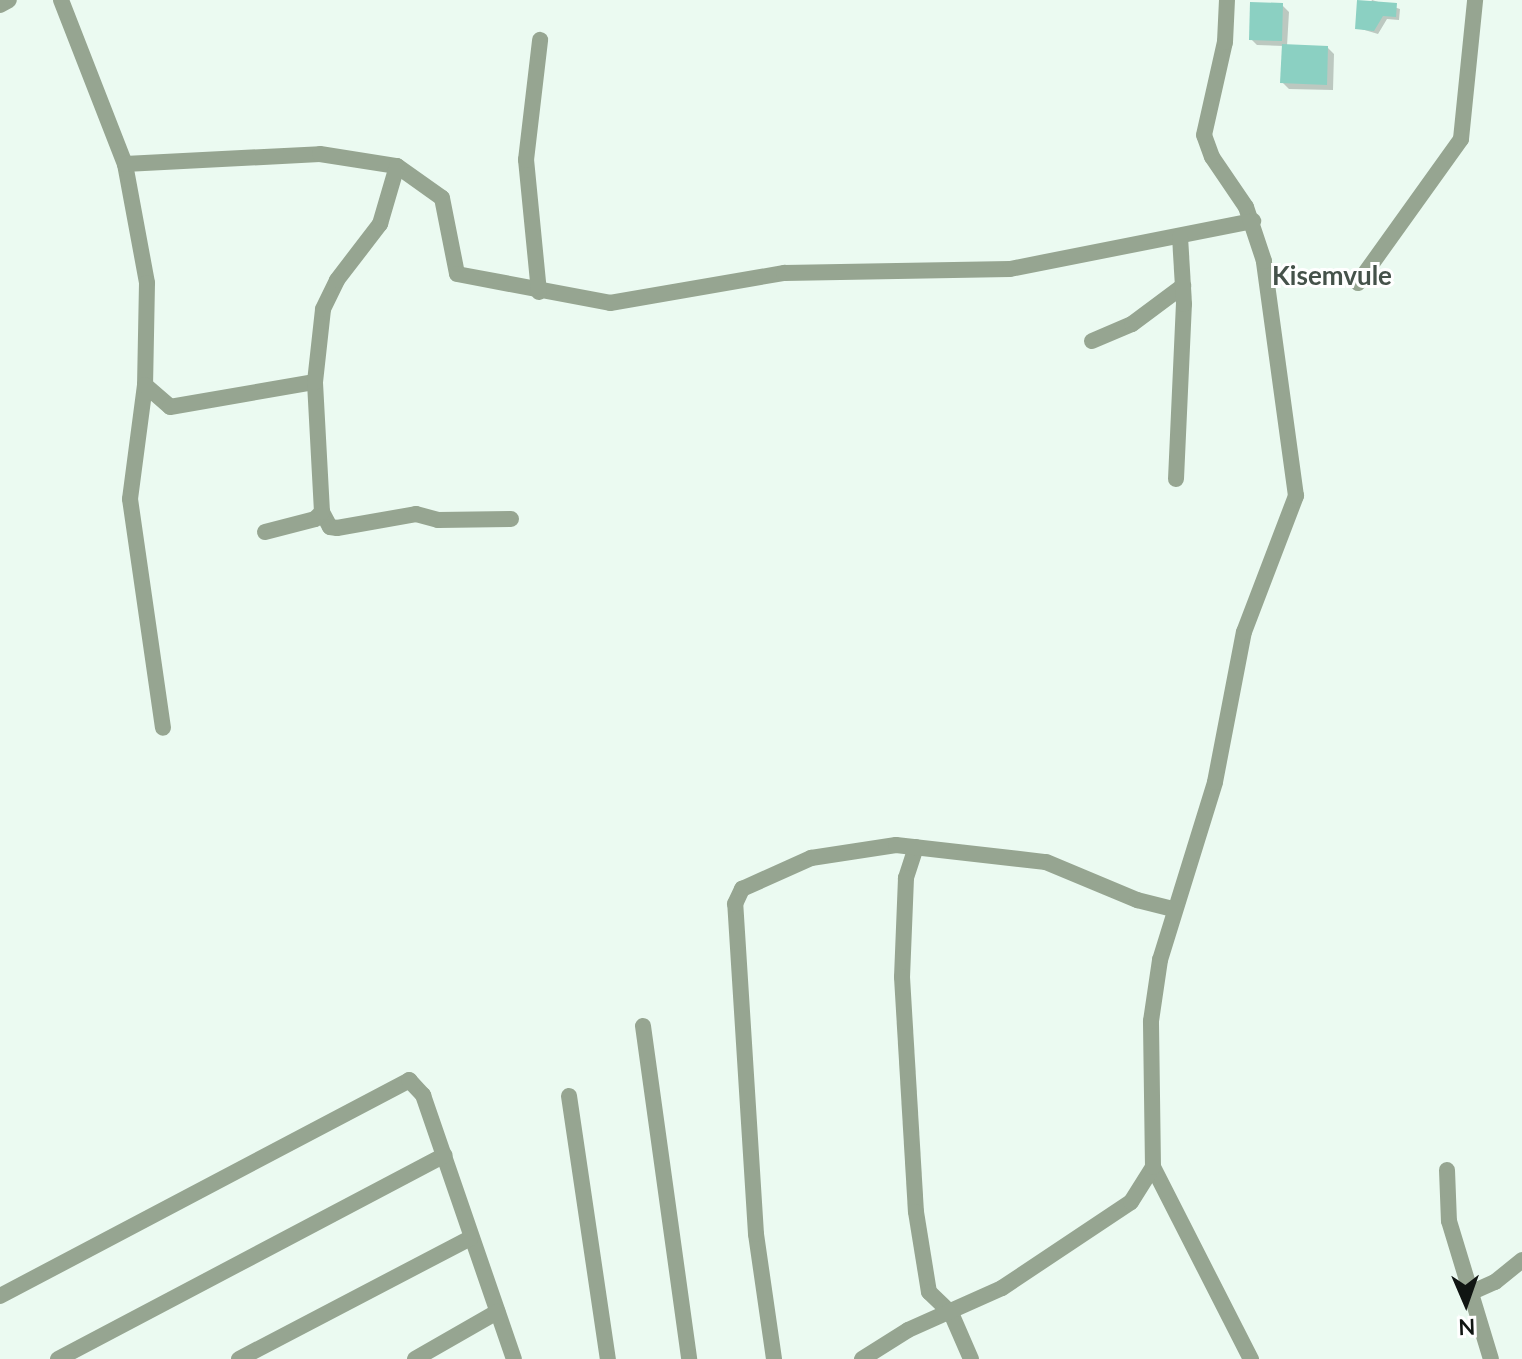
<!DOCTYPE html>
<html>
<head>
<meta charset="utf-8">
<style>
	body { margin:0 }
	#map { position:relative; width:1522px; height:1359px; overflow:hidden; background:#ebfaf1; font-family:Lato,sans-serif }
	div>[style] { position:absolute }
	.shadow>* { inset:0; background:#0003 }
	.building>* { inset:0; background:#8bd0c2 }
	.street>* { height:16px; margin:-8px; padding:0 8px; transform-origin:8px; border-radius:8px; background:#96a591 }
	span { translate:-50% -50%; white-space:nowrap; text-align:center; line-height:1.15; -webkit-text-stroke:6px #fff; paint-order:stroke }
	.quarter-label { font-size:26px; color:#45524a; font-weight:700 }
	.north { position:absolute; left:1426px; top:1263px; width:80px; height:80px; -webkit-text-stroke:6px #fff; paint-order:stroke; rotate:178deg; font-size:22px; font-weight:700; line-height:32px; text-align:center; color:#101512 }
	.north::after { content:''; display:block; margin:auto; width:28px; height:36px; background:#101512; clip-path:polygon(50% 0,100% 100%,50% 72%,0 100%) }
</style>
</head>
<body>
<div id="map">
	<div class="shadow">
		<i style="clip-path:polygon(1372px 0,1400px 9px,1399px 20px,1387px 19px,1378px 34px,1358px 28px)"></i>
		<i style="clip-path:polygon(1282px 5px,1289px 12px,1287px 46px,1328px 48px,1334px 54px,1333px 90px,1289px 89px,1282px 82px,1284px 46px,1257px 45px,1251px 39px)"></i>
	</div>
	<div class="building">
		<i style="clip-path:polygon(1357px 0,1397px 3px,1396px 17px,1383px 16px,1374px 31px,1355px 29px)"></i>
		<i style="clip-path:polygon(1250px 2px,1283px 3px,1282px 41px,1249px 40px)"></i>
		<i style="clip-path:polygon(1282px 44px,1328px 46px,1327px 85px,1280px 83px)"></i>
	</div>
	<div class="street">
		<i style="left:61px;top:0;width:176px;rotate:68.7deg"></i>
		<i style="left:125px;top:164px;width:121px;rotate:79.5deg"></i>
		<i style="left:147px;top:283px;width:102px;rotate:91.1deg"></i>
		<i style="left:145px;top:385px;width:115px;rotate:97.5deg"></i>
		<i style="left:130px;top:499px;width:231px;rotate:81.8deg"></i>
		<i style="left:0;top:5px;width:10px;rotate:-29deg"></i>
		<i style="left:125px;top:164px;width:195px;rotate:-2.9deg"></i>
		<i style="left:320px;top:154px;width:78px;rotate:8.9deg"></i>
		<i style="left:397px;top:166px;width:55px;rotate:35.4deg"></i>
		<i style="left:442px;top:198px;width:77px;rotate:78.8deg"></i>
		<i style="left:457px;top:274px;width:156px;rotate:10.7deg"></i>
		<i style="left:610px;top:303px;width:177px;rotate:-9.8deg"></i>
		<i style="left:784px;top:273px;width:226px;rotate:-1deg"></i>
		<i style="left:1010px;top:269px;width:248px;rotate:-11.2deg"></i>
		<i style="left:1358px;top:283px;width:177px;rotate:-54.4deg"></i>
		<i style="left:1461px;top:139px;width:140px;rotate:-84.2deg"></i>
		<i style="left:539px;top:292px;width:133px;rotate:-95.6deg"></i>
		<i style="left:526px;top:160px;width:121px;rotate:-83.3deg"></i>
		<i style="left:1092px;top:341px;width:43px;rotate:-23deg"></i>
		<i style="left:1132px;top:324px;width:64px;rotate:-36.7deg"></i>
		<i style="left:145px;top:385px;width:33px;rotate:41deg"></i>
		<i style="left:170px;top:407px;width:147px;rotate:-9.8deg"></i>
		<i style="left:1176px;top:479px;width:175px;rotate:-87.4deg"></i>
		<i style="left:1184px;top:304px;width:67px;rotate:-93.4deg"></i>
		<i style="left:322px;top:512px;width:17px;rotate:62deg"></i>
		<i style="left:330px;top:527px;width:7px;rotate:8deg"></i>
		<i style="left:337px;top:528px;width:80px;rotate:-10deg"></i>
		<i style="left:416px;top:514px;width:23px;rotate:15deg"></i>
		<i style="left:438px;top:520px;width:73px;rotate:-0.8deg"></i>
		<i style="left:265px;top:532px;width:52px;rotate:-14.6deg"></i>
		<i style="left:315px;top:519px;width:10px;rotate:-45deg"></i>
		<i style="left:322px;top:512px;width:130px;rotate:-93.1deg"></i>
		<i style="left:315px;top:382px;width:73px;rotate:-83.7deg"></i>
		<i style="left:323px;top:309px;width:32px;rotate:-64deg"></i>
		<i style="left:337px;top:280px;width:71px;rotate:-52.5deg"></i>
		<i style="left:380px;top:224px;width:60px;rotate:-73.7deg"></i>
		<i style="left:916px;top:847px;width:33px;rotate:108deg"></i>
		<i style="left:906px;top:878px;width:99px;rotate:92.3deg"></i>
		<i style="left:902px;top:977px;width:235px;rotate:86.6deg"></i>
		<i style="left:916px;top:1212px;width:81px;rotate:80.8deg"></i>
		<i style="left:929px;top:1292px;width:30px;rotate:44deg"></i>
		<i style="left:951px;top:1313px;width:50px;rotate:66.5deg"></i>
		<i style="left:643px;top:1026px;width:336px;rotate:82.1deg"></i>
		<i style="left:569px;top:1096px;width:266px;rotate:81.6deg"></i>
		<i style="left:1153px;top:1167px;width:216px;rotate:63deg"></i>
		<i style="left:1447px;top:1170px;width:51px;rotate:87.8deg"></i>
		<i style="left:1449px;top:1221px;width:144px;rotate:73.1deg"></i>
		<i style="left:1470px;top:1293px;width:27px;rotate:-24deg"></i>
		<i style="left:1495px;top:1282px;width:35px;rotate:-39deg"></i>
		<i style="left:0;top:1296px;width:463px;rotate:-27.8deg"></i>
		<i style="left:409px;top:1080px;width:21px;rotate:47deg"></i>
		<i style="left:423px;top:1095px;width:279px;rotate:71deg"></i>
		<i style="left:58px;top:1359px;width:437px;rotate:-27.8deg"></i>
		<i style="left:239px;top:1359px;width:261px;rotate:-27.6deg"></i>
		<i style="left:415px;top:1359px;width:95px;rotate:-29.8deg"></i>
		<i style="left:774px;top:1359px;width:126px;rotate:-98.2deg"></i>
		<i style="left:756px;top:1234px;width:331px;rotate:-93.6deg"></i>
		<i style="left:735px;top:904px;width:17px;rotate:-65deg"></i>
		<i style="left:742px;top:889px;width:76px;rotate:-24.2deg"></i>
		<i style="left:811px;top:858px;width:86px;rotate:-8.7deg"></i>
		<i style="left:896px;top:845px;width:151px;rotate:6.5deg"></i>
		<i style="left:1046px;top:862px;width:99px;rotate:22.7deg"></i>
		<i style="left:1137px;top:900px;width:38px;rotate:14deg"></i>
		<i style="left:862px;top:1359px;width:54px;rotate:-32.2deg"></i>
		<i style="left:908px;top:1330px;width:103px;rotate:-24.1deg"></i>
		<i style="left:1002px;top:1288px;width:155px;rotate:-33.7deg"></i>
		<i style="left:1131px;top:1202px;width:41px;rotate:-57.8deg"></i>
		<i style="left:1153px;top:1167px;width:146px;rotate:-90.8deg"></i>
		<i style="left:1151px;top:1021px;width:62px;rotate:-81.6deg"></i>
		<i style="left:1160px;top:960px;width:186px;rotate:-72.8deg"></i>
		<i style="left:1215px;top:782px;width:153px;rotate:-79.1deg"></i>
		<i style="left:1244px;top:632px;width:146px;rotate:-69.1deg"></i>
		<i style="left:1296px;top:496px;width:237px;rotate:-97.8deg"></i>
		<i style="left:1264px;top:261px;width:57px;rotate:-108.4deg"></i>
		<i style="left:1246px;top:207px;width:60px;rotate:-124.2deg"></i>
		<i style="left:1212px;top:157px;width:23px;rotate:-110deg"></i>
		<i style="left:1204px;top:135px;width:95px;rotate:-77.3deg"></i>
		<i style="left:1225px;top:42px;width:42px;rotate:-87.3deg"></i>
	</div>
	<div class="quarter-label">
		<span style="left:1332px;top:276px">Kisemvule</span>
	</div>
	<div class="north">N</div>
</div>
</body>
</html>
